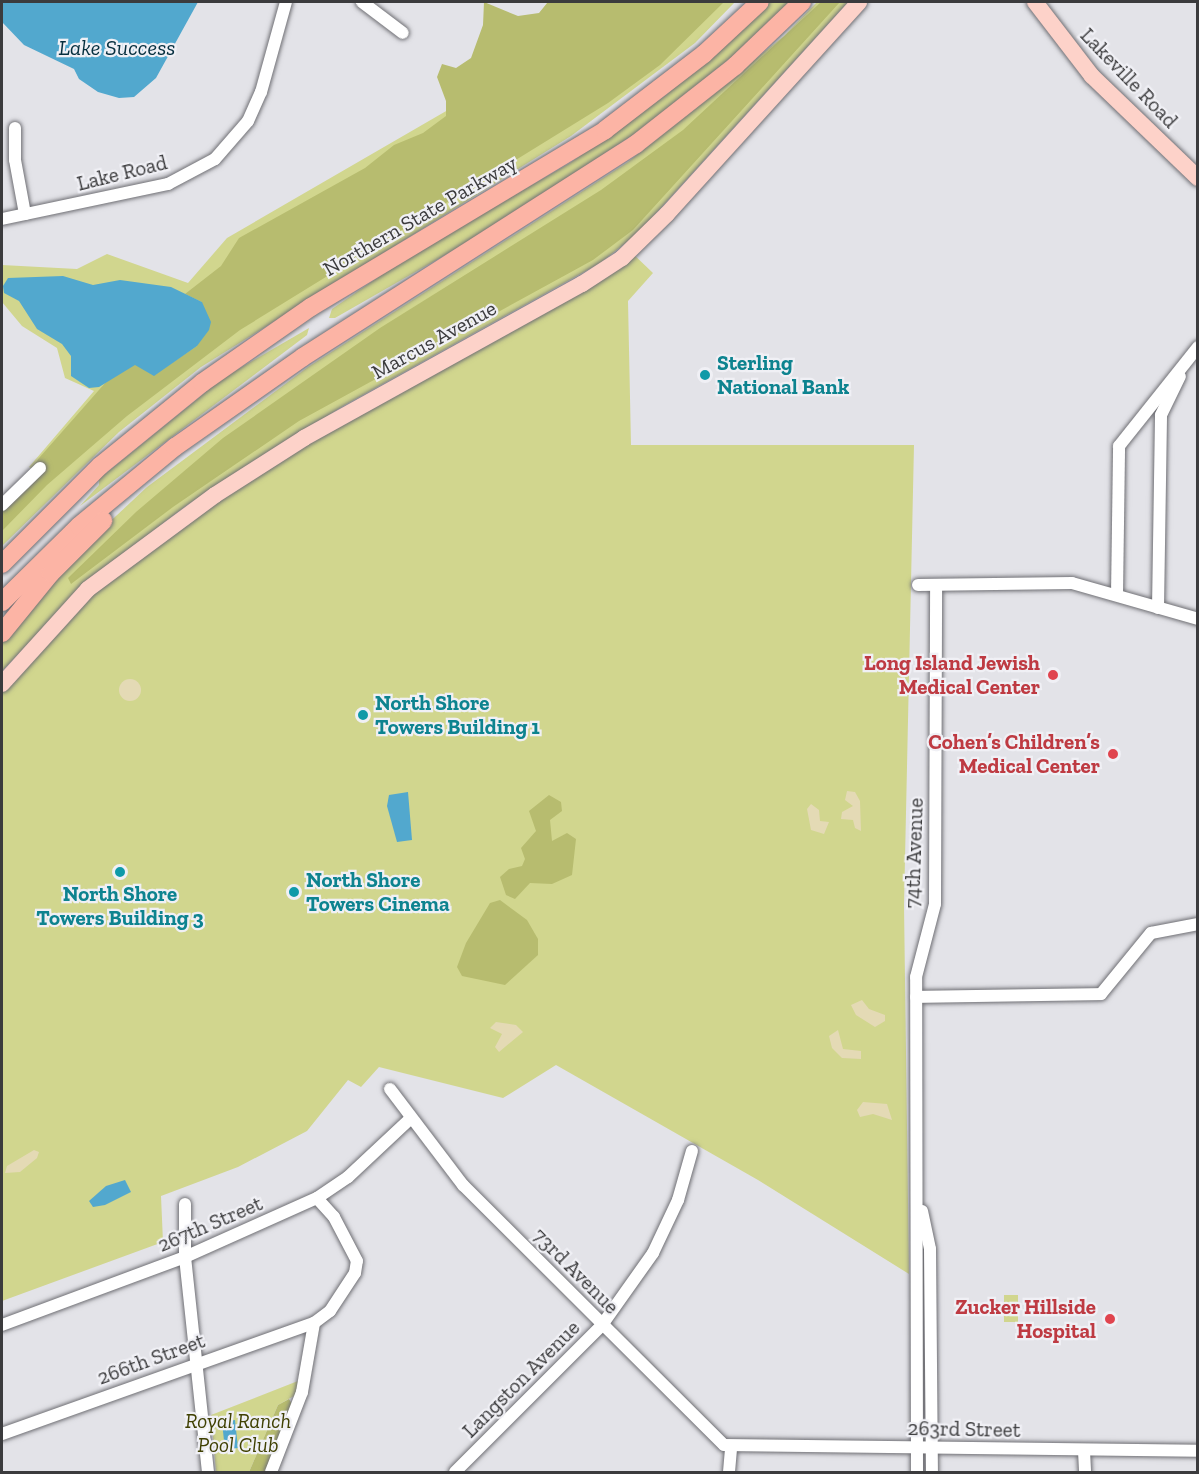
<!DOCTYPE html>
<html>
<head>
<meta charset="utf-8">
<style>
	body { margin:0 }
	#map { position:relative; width:1199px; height:1474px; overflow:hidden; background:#e3e3e8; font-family:"Zilla Slab",serif }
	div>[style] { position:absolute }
	.green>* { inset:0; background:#d1d68e }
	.forest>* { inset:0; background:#b7bc6f }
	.sand>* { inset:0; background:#e4dab5 }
	.round { border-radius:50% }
	.water>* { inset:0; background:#52a8ce }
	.roads { filter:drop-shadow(0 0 2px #6f6f74) drop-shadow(0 0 2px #6f6f74) }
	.minor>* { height:12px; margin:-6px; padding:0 6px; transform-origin:6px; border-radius:6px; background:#fff }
	.major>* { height:16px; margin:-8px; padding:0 8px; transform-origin:8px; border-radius:8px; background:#fdd2c9 }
	.highway>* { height:18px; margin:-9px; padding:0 9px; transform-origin:9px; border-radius:9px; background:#fcb4a5 }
	.dots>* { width:16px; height:16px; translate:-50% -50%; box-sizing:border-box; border:3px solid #f0f0f5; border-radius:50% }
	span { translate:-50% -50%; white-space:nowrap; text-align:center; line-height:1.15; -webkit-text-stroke:4.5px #f0f0f5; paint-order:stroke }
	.street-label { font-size:21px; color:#3b3b3d }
	.culture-label { font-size:21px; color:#0d838f; font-weight:700 }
	.left { translate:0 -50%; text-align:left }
	.health-label { font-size:21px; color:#be3a42; font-weight:700 }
	.right { translate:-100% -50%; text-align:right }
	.park-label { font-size:21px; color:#404103; font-style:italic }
	.water-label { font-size:22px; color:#052f3f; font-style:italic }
	.frame { position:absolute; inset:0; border:3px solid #3b3b3d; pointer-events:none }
</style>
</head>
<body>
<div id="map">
	<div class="green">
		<i style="clip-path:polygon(548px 2px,735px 2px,695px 43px,571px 136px,201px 367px,119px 432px,2px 546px,2px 509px,38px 472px,29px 467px,94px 391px,65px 378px,57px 348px,22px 326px,2px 302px,2px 265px,77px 269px,107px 254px,188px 283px,227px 238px,479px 92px)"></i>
		<i style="clip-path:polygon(770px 2px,789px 2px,744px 47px,648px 125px,487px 231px,335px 318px,329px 318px,332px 309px,409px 256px,570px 163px,666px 95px)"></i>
		<i style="clip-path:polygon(817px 2px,848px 2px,637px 234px,600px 263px,343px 406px,187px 505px,90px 579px,2px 671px,2px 640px,85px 545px,147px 487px,308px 367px,628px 162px,784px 36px)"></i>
		<i style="clip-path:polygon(630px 251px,653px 273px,628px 301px,631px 445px,914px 445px,904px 905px,909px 1274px,758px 1180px,556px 1065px,503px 1098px,379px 1067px,361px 1087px,348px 1080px,307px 1131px,238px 1167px,161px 1196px,163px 1242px,2px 1301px,2px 684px,59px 619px,197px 508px)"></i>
		<i style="clip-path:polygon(309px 328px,307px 335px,80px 506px,99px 485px,99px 479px,223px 378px)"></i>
		<i style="clip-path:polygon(1004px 1295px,1018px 1295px,1018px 1322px,1004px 1322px)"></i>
		<i style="clip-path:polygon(303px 1379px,301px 1392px,278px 1405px,249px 1472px,216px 1472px,211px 1415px)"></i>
	</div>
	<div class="forest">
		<i style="clip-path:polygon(484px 2px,518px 16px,539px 13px,548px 2px,724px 2px,660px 65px,608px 103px,240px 330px,127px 416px,47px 485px,2px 531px,2px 513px,44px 473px,44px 468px,35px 464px,39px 458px,106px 382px,135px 364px,154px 375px,197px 346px,202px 302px,185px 294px,221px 266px,239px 238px,365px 168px,394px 145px,423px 133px,446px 116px,446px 101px,437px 77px,442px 64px,456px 68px,471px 58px,483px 25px)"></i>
		<i style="clip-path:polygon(821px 2px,840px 2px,633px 230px,593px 260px,299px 421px,173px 507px,71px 584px,68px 578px,136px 512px,223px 438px,380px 328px,601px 190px,683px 130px)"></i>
		<i style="clip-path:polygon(549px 795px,561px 802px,562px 811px,550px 820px,552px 841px,567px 833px,576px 839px,572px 875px,552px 884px,530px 883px,515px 899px,506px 895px,500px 877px,509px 869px,522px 866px,525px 859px,521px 848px,536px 831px,529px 811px)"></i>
		<i style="clip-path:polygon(500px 900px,527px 920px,538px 939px,538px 955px,505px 985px,462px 976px,457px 967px,466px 943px,490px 903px)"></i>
		<i style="clip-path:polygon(289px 1399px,292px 1404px,284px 1420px,283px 1436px,264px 1472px,249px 1472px,278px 1405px)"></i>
	</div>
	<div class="sand">
		<i class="round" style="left:119px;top:679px;width:22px;height:22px"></i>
		<i style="clip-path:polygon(847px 791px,855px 792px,860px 801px,861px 831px,855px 828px,853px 820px,841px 819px,842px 812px,853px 806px,845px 800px)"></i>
		<i style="clip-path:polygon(811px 804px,819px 810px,820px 821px,829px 822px,824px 834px,811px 830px,807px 809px)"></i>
		<i style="clip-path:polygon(862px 1000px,869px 1009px,885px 1015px,885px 1021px,875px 1027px,856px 1015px,851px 1005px)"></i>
		<i style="clip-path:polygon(496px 1022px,516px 1025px,523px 1032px,499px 1052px,495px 1047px,502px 1034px,490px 1028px)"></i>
		<i style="clip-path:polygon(838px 1030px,843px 1049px,861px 1051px,861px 1059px,842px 1058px,832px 1048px,829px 1036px)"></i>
		<i style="clip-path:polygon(863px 1102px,887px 1104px,892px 1120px,873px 1114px,860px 1117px,857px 1110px)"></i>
		<i style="clip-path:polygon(34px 1150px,39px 1152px,37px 1158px,20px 1172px,5px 1173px,7px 1166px)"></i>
	</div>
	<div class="water">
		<i style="clip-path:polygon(2px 2px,198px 2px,156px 78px,134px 97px,119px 98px,98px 92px,79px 79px,74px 69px,24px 45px,2px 22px)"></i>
		<i style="clip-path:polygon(63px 276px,93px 285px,120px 280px,171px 287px,202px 302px,211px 322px,209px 330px,197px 346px,154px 376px,135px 365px,99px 387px,89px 388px,71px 376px,71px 356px,62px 344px,37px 329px,19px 301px,4px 293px,3px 286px,8px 278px)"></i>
		<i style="clip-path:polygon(408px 792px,412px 840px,397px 842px,387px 806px,389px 795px)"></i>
		<i style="clip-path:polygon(125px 1180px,131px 1192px,105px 1205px,93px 1207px,89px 1201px,106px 1186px)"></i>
		<i style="clip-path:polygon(235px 1420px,238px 1448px,225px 1450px,222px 1422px)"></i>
	</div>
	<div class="roads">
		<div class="minor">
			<i style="left:362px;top:2px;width:51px;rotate:37.1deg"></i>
			<i style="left:15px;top:128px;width:32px;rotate:90deg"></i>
			<i style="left:15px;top:160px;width:55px;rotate:79.5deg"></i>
			<i style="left:2px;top:219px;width:170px;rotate:-11.9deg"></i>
			<i style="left:168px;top:184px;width:53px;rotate:-28deg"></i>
			<i style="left:215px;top:159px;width:50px;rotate:-49deg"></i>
			<i style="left:248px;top:121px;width:32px;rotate:-66deg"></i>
			<i style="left:261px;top:92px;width:93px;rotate:-74.5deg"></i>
			<i style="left:2px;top:505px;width:53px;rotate:-44.2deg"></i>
			<i style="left:918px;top:585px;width:154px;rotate:-0.7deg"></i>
			<i style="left:1072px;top:583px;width:131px;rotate:15.9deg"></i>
			<i style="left:1117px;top:595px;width:149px;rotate:-89.2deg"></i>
			<i style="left:1119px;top:446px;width:127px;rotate:-51.4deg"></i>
			<i style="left:1158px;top:608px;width:193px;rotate:-89.1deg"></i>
			<i style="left:1161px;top:415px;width:43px;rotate:-64deg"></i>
			<i style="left:916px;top:997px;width:185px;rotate:-0.9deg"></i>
			<i style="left:1101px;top:994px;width:79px;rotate:-50.7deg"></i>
			<i style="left:1151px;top:933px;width:48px;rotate:-10.8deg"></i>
			<i style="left:390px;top:1089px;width:121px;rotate:52.8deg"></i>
			<i style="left:463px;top:1185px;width:368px;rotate:44.9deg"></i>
			<i style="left:724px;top:1445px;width:474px;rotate:0.7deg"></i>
			<i style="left:185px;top:1204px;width:53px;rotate:90deg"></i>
			<i style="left:185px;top:1257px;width:216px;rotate:83.9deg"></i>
			<i style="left:922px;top:1211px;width:39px;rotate:78deg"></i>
			<i style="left:930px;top:1249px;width:223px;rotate:89.5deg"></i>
			<i style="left:2px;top:1325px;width:195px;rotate:-20.4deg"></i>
			<i style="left:185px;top:1257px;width:145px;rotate:-24.1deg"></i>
			<i style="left:317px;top:1198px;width:37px;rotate:-34deg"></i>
			<i style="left:348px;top:1177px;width:85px;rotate:-43.1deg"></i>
			<i style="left:2px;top:1434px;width:331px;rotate:-19.6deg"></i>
			<i style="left:314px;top:1323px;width:20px;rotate:-37deg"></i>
			<i style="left:330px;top:1311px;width:45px;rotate:-56.7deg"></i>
			<i style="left:355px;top:1273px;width:12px;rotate:-81deg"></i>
			<i style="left:357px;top:1261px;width:50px;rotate:-117.6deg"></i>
			<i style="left:334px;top:1217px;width:25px;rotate:-132deg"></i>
			<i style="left:1084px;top:1451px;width:21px;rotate:87deg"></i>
			<i style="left:271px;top:1472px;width:86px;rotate:-68.8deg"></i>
			<i style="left:302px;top:1392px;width:70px;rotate:-80.1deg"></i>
			<i style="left:455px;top:1472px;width:208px;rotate:-45deg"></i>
			<i style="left:602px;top:1325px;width:88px;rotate:-54.7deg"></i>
			<i style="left:653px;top:1253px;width:59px;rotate:-64.7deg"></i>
			<i style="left:678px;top:1200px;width:51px;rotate:-74.1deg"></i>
			<i style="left:729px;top:1472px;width:25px;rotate:-85deg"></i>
			<i style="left:917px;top:1472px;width:495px;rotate:-90.1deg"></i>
			<i style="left:916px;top:977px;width:75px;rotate:-75.4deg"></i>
			<i style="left:935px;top:904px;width:319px;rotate:-89.8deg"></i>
		</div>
		<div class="major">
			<i style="left:1035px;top:2px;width:93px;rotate:52.4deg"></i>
			<i style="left:1092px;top:76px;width:147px;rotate:43.9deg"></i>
			<i style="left:2px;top:684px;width:128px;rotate:-47.8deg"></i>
			<i style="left:88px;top:589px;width:158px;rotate:-36.5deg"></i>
			<i style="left:215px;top:495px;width:106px;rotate:-32.6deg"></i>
			<i style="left:304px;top:438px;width:318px;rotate:-29deg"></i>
			<i style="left:582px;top:284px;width:48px;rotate:-33deg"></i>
			<i style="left:622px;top:258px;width:63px;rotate:-44.4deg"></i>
			<i style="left:667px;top:214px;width:286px;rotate:-47.8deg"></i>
		</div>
		<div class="highway">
			<i style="left:2px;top:564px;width:139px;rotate:-45deg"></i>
			<i style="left:100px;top:466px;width:132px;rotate:-39.1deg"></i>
			<i style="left:202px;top:383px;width:133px;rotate:-34.9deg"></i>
			<i style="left:311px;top:307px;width:343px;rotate:-31deg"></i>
			<i style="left:605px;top:130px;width:125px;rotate:-37.5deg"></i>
			<i style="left:704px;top:54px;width:76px;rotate:-42.9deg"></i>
			<i style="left:2px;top:602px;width:108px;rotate:-44.6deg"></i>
			<i style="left:79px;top:526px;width:124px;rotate:-39.5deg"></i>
			<i style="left:175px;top:447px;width:156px;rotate:-35.1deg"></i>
			<i style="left:303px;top:357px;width:395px;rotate:-32.6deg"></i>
			<i style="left:636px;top:144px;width:126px;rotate:-38.2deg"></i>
			<i style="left:735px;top:66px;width:93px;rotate:-43.7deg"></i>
			<i style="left:2px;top:633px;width:77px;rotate:-50.8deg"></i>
			<i style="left:51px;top:573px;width:74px;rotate:-45deg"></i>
		</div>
	</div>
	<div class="dots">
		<i style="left:705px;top:375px;background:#0f9aa8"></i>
		<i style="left:1053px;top:675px;background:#e0444e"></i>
		<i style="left:363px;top:715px;background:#0f9aa8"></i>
		<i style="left:1113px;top:754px;background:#e0444e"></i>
		<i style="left:120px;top:872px;background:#0f9aa8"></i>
		<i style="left:294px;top:892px;background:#0f9aa8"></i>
		<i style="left:1110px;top:1319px;background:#e0444e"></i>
	</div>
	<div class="street-label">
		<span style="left:1129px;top:78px;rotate:46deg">Lakeville Road</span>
		<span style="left:122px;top:173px;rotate:-14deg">Lake Road</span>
		<span style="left:420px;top:216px;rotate:-30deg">Northern State Parkway</span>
		<span style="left:434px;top:340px;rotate:-29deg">Marcus Avenue</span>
		<span style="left:914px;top:853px;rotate:-88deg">74th Avenue</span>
		<span style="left:210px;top:1224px;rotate:-23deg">267th Street</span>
		<span style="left:576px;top:1271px;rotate:45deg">73rd Avenue</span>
		<span style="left:151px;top:1359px;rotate:-20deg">266th Street</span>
		<span style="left:521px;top:1379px;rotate:-45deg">Langston Avenue</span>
		<span style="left:964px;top:1429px;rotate:1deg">263rd Street</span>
	</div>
	<div class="culture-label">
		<span class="left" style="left:717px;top:375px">Sterling<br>National Bank</span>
		<span class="left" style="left:375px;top:715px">North Shore<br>Towers Building 1</span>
		<span class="left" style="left:306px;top:892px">North Shore<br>Towers Cinema</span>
		<span style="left:120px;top:906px">North Shore<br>Towers Building 3</span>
	</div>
	<div class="health-label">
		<span class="right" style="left:1040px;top:675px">Long Island Jewish<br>Medical Center</span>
		<span class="right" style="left:1100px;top:754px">Cohen’s Children’s<br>Medical Center</span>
		<span class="right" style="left:1096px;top:1319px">Zucker Hillside<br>Hospital</span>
	</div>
	<div class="park-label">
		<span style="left:238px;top:1433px">Royal Ranch<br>Pool Club</span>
	</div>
	<div class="water-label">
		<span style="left:117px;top:48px">Lake Success</span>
	</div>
	<div class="frame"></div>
</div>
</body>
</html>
